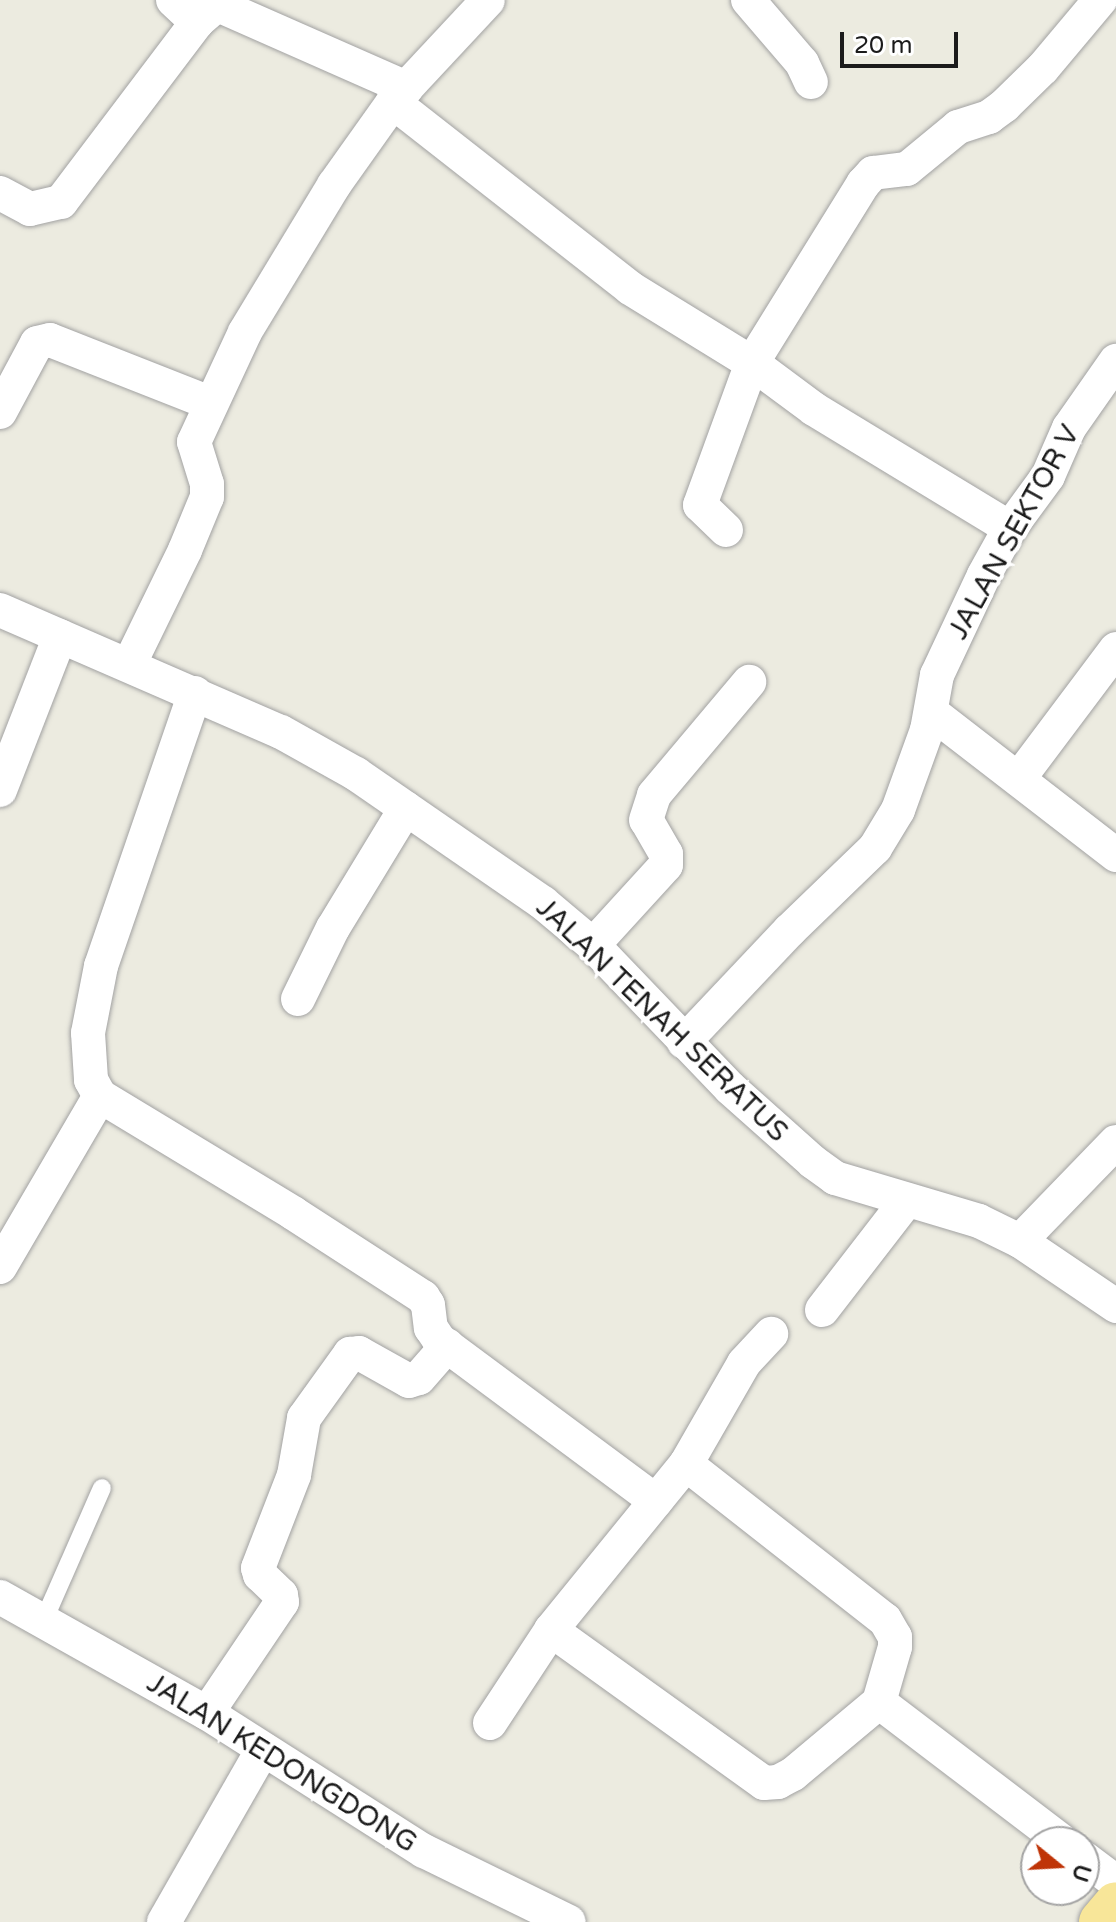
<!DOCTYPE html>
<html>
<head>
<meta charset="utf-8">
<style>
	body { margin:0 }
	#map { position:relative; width:1116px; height:1922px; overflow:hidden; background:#ecebe0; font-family:"Varela Round",sans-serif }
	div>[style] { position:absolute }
	.roads { filter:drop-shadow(0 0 2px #a2a2a2) drop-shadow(0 0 2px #a2a2a2) }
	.lane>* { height:18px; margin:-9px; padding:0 9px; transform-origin:9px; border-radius:9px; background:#fff }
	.street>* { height:34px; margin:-17px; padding:0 17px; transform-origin:17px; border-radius:17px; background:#fff }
	.primary>* { height:44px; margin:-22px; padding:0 22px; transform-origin:22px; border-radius:22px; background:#f8e699 }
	span { translate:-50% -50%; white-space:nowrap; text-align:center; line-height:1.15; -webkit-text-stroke:8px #fff; paint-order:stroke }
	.street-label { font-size:28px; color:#1b1b1b }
	.north { position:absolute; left:1020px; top:1826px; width:80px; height:80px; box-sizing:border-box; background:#fff; border:2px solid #a4a4a4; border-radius:50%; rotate:108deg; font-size:22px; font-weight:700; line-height:32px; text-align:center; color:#1b1b1b }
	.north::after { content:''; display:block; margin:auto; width:28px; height:36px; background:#bf3407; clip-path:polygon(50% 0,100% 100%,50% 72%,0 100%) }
	.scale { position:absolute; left:840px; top:32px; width:118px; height:36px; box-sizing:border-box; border:4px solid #1b1b1b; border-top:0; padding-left:10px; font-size:24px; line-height:28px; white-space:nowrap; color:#1b1b1b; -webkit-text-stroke:6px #fff; paint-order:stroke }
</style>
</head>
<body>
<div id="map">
	<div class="roads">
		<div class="lane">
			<i style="left:44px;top:1620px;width:144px;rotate:-66.3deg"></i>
		</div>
		<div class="street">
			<i style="left:173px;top:0;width:33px;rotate:43deg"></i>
			<i style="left:748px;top:0;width:83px;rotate:49.4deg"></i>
			<i style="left:802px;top:63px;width:21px;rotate:65deg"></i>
			<i style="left:218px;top:5px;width:206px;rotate:23.8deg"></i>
			<i style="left:393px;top:102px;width:301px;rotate:38.1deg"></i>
			<i style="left:630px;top:288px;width:143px;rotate:31.6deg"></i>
			<i style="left:752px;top:363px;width:77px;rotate:36.6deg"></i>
			<i style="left:814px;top:409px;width:229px;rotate:31.3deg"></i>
			<i style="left:0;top:193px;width:34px;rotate:28deg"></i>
			<i style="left:30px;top:209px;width:32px;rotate:-13deg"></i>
			<i style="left:61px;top:202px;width:226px;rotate:-52.9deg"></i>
			<i style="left:197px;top:22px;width:33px;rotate:-41deg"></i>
			<i style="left:0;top:412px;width:78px;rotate:-61.8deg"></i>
			<i style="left:37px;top:343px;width:13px;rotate:-13deg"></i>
			<i style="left:50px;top:340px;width:172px;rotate:21.5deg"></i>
			<i style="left:726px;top:530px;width:36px;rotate:-136deg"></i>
			<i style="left:700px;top:505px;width:151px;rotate:-69.9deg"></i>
			<i style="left:752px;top:363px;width:211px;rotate:-58.2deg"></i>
			<i style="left:863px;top:184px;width:15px;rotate:-48deg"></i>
			<i style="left:873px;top:173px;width:34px;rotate:-7deg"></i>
			<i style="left:907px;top:169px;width:66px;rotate:-39.5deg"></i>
			<i style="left:958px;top:127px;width:33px;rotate:-18deg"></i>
			<i style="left:989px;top:117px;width:19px;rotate:-36deg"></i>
			<i style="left:1004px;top:106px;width:54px;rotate:-44.3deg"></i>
			<i style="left:1043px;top:68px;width:89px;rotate:-50deg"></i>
			<i style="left:0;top:610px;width:306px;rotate:23.5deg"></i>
			<i style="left:281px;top:732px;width:86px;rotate:29.2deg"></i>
			<i style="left:356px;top:774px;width:227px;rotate:34.6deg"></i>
			<i style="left:543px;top:903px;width:65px;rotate:40deg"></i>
			<i style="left:593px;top:945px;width:198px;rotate:46.2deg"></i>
			<i style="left:730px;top:1088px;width:111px;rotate:41.7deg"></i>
			<i style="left:813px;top:1162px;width:27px;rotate:36deg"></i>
			<i style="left:835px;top:1178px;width:150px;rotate:16.6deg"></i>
			<i style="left:979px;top:1221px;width:46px;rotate:26deg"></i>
			<i style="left:1020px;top:1241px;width:116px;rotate:34.1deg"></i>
			<i style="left:129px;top:665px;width:128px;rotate:-64deg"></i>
			<i style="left:185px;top:550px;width:57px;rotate:-67.5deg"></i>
			<i style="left:207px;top:497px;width:13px;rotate:-90deg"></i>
			<i style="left:207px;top:484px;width:44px;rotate:-107.2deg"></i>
			<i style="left:194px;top:442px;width:121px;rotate:-65.1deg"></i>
			<i style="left:245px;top:332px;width:172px;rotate:-58.8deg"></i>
			<i style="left:334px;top:185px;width:102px;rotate:-54.6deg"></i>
			<i style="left:393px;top:102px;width:139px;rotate:-47deg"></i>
			<i style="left:195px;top:693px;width:289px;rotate:109deg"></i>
			<i style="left:101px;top:966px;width:68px;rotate:101deg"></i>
			<i style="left:88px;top:1033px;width:47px;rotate:86.3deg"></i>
			<i style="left:91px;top:1080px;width:18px;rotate:61deg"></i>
			<i style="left:100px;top:1096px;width:226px;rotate:31.2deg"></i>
			<i style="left:293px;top:1213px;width:155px;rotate:32.9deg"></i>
			<i style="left:423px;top:1297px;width:9px;rotate:58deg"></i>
			<i style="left:428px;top:1305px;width:23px;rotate:83deg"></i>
			<i style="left:431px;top:1328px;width:14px;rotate:56deg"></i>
			<i style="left:439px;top:1340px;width:270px;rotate:36.6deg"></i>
			<i style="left:931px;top:712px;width:234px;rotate:37.7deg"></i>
			<i style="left:1020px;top:777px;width:160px;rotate:-53.1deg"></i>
			<i style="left:0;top:790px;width:165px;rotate:-68.7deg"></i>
			<i style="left:593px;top:945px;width:108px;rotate:-47.6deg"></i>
			<i style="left:666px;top:865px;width:11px;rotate:-90deg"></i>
			<i style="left:666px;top:854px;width:39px;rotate:-120deg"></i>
			<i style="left:646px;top:820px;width:26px;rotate:-72deg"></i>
			<i style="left:654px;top:795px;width:148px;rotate:-49.9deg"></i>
			<i style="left:298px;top:999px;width:79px;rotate:-63.8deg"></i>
			<i style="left:333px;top:928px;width:140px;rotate:-58.7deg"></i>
			<i style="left:684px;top:1042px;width:153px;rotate:-46.6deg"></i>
			<i style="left:789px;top:931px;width:120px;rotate:-44deg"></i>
			<i style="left:875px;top:848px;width:44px;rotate:-58.8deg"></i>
			<i style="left:898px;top:810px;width:85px;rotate:-70.1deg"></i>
			<i style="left:927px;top:730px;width:56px;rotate:-79.7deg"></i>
			<i style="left:937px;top:675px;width:110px;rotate:-64.8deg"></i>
			<i style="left:984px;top:575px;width:54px;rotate:-61deg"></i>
			<i style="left:1010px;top:528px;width:64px;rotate:-53.8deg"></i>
			<i style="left:1048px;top:476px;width:52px;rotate:-66.4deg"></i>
			<i style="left:1069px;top:428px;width:82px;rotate:-55deg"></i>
			<i style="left:1020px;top:1241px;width:138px;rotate:-45.9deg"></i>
			<i style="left:0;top:1267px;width:198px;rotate:-59.7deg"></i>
			<i style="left:822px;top:1310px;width:139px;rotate:-52.3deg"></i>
			<i style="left:0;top:1597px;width:237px;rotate:29.3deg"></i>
			<i style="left:207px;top:1713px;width:257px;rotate:32.5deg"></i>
			<i style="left:424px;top:1851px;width:161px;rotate:26.1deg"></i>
			<i style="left:551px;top:1630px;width:262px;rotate:35.7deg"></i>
			<i style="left:764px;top:1783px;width:14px;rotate:-4deg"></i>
			<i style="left:778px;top:1782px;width:17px;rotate:-28deg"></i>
			<i style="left:793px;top:1774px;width:112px;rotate:-39.9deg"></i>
			<i style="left:879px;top:1702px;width:57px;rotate:-73.8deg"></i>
			<i style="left:895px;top:1647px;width:10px;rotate:-90deg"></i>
			<i style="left:895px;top:1637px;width:20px;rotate:-120deg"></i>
			<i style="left:885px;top:1620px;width:253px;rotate:-141.9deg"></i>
			<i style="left:879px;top:1702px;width:231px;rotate:37.3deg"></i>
			<i style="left:207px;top:1713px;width:134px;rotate:-56deg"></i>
			<i style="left:282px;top:1602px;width:7px;rotate:-98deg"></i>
			<i style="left:281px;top:1595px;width:29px;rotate:-136deg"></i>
			<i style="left:260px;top:1575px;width:7px;rotate:-106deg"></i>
			<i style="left:258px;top:1568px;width:100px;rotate:-68.8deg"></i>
			<i style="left:294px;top:1475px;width:58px;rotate:-80deg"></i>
			<i style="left:304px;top:1418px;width:79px;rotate:-54.3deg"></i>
			<i style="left:350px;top:1354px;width:9px;rotate:-6deg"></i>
			<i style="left:359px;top:1353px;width:57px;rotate:29.2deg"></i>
			<i style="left:409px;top:1381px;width:10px;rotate:-17deg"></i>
			<i style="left:419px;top:1378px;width:43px;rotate:-48.8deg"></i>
			<i style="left:490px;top:1723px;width:111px;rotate:-56.7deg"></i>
			<i style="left:551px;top:1630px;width:214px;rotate:-50.9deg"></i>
			<i style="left:686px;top:1464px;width:116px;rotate:-60.1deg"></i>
			<i style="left:744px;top:1363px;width:40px;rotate:-47deg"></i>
			<i style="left:1084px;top:1858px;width:40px;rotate:37deg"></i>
			<i style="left:164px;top:1922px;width:199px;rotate:-60.2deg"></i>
		</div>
		<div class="primary">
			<i style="left:1101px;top:1922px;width:23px;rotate:-50deg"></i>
		</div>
	</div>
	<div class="street-label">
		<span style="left:1014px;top:532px;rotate:-61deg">JALAN SEKTOR V</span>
		<span style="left:662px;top:1020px;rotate:44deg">JALAN TENAH SERATUS</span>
		<span style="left:282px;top:1763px;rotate:32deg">JALAN KEDONGDONG</span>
	</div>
	<div class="north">U</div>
	<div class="scale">20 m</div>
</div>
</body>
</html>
